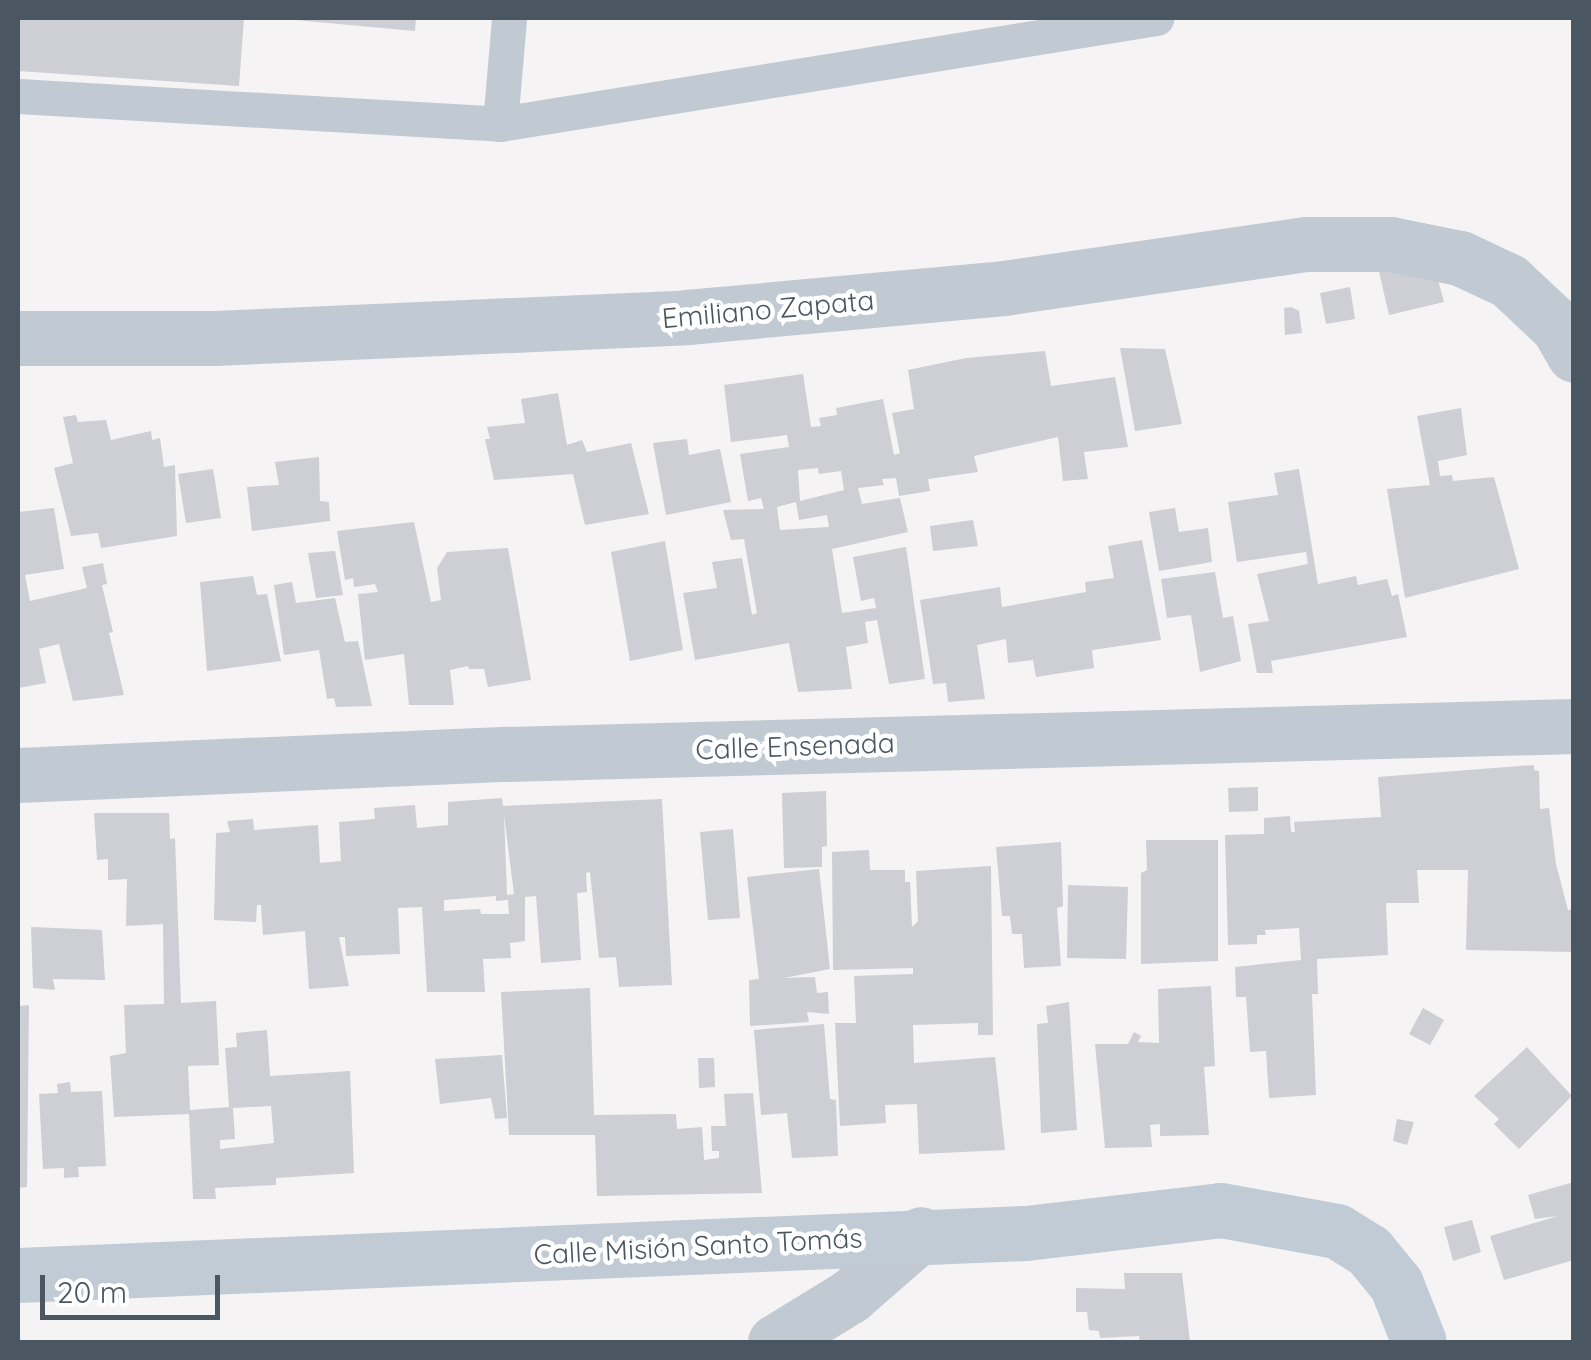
<!DOCTYPE html>
<html>
<head>
<meta charset="utf-8">
<style>
	body { margin:0 }
	#map { position:relative; width:1591px; height:1360px; overflow:hidden; background:#f5f3f3; font-family:Quicksand,sans-serif }
	div>[style] { position:absolute }
	.building>* { inset:0; background:#cdcfd5 }
	.lane>* { height:35px; margin:-17.5px; padding:0 17.5px; transform-origin:17.5px; border-radius:17.5px; background:#c1cad2 }
	.street>* { height:55px; margin:-27.5px; padding:0 27.5px; transform-origin:27.5px; border-radius:27.5px; background:#c1cad2 }
	.secondary>* { height:55px; margin:-27.5px; padding:0 27.5px; transform-origin:27.5px; border-radius:27.5px; background:#c1cbd6 }
	span { translate:-50% -50%; white-space:nowrap; text-align:center; line-height:1.15; -webkit-text-stroke:9px #fff; paint-order:stroke }
	.street-label { font-size:28px; color:#4a5661 }
	.frame { position:absolute; inset:0; border:20px solid #4a5661; pointer-events:none }
	.scale { position:absolute; left:40px; top:1275px; width:180px; height:45px; box-sizing:border-box; border:5px solid #4a5661; border-top:0; padding-left:12px; font-size:30px; line-height:35px; white-space:nowrap; color:#4a5661; -webkit-text-stroke:8px #fff; paint-order:stroke }
</style>
</head>
<body>
<div id="map">
	<div class="building">
		<i style="clip-path:polygon(18px 18px,244px 18px,239px 86px,18px 71px)"></i>
		<i style="clip-path:polygon(274px 18px,416px 18px,415px 31px)"></i>
		<i style="clip-path:polygon(1427px 240px,1444px 302px,1389px 315px,1374px 250px)"></i>
		<i style="clip-path:polygon(1350px 287px,1355px 319px,1326px 324px,1320px 293px)"></i>
		<i style="clip-path:polygon(1291px 307px,1299px 311px,1302px 333px,1285px 335px,1284px 308px)"></i>
		<i style="clip-path:polygon(1120px 348px,1165px 349px,1182px 424px,1135px 431px)"></i>
		<i style="clip-path:polygon(evenodd,1045px 351px,1051px 386px,1115px 377px,1128px 447px,1084px 452px,1088px 479px,1063px 481px,1058px 437px,974px 456px,978px 472px,928px 479px,930px 491px,899px 496px,896px 478px,882px 479px,884px 485px,858px 488px,862px 504px,900px 498px,908px 532px,832px 549px,842px 613px,876px 608px,874px 598px,861px 601px,853px 557px,906px 547px,925px 679px,889px 684px,877px 620px,865px 622px,868px 643px,846px 647px,852px 689px,798px 692px,789px 643px,695px 660px,683px 593px,717px 588px,712px 562px,742px 558px,752px 615px,757px 613px,744px 539px,731px 540px,723px 510px,764px 509px,761px 498px,748px 501px,740px 454px,789px 447px,787px 435px,731px 442px,724px 385px,803px 374px,811px 427px,821px 426px,819px 418px,837px 415px,836px 408px,883px 399px,894px 455px,900px 453px,892px 413px,914px 409px,908px 370px,966px 358px,1045px 351px,818px 468px,819px 474px,841px 471px,844px 490px,800px 501px,798px 470px,818px 468px,1045px 351px,796px 502px,799px 520px,827px 515px,829px 527px,780px 530px,777px 507px,796px 502px)"></i>
		<i style="clip-path:polygon(558px 393px,567px 445px,582px 440px,587px 452px,631px 443px,649px 514px,585px 525px,573px 474px,494px 480px,485px 439px,490px 439px,487px 427px,525px 423px,521px 399px)"></i>
		<i style="clip-path:polygon(1461px 408px,1467px 455px,1438px 461px,1440px 476px,1452px 475px,1453px 481px,1494px 477px,1519px 569px,1405px 598px,1387px 489px,1430px 485px,1417px 416px)"></i>
		<i style="clip-path:polygon(76px 415px,78px 422px,106px 420px,111px 440px,151px 431px,152px 440px,160px 438px,164px 467px,175px 465px,177px 536px,101px 548px,98px 533px,71px 536px,54px 468px,73px 463px,63px 417px)"></i>
		<i style="clip-path:polygon(687px 439px,689px 455px,720px 449px,731px 502px,666px 515px,653px 443px)"></i>
		<i style="clip-path:polygon(319px 457px,320px 501px,329px 502px,330px 521px,252px 531px,247px 487px,279px 485px,275px 462px)"></i>
		<i style="clip-path:polygon(213px 469px,221px 518px,186px 523px,178px 474px)"></i>
		<i style="clip-path:polygon(1299px 469px,1318px 584px,1356px 576px,1358px 585px,1387px 579px,1392px 596px,1398px 594px,1407px 637px,1271px 661px,1273px 673px,1257px 673px,1248px 624px,1269px 621px,1257px 574px,1308px 564px,1306px 552px,1237px 562px,1228px 502px,1278px 495px,1274px 473px)"></i>
		<i style="clip-path:polygon(54px 508px,64px 569px,25px 575px,30px 601px,87px 588px,82px 567px,103px 563px,107px 584px,102px 585px,113px 632px,109px 633px,124px 695px,73px 701px,59px 644px,39px 649px,46px 683px,18px 688px,18px 512px)"></i>
		<i style="clip-path:polygon(1175px 508px,1179px 532px,1208px 528px,1212px 562px,1159px 571px,1149px 512px)"></i>
		<i style="clip-path:polygon(973px 520px,978px 546px,933px 551px,930px 526px)"></i>
		<i style="clip-path:polygon(414px 522px,431px 602px,441px 600px,437px 568px,447px 552px,508px 548px,531px 680px,488px 687px,484px 669px,469px 669px,468px 666px,450px 670px,454px 705px,409px 705px,404px 654px,365px 660px,358px 594px,378px 592px,375px 584px,354px 587px,353px 578px,345px 580px,337px 531px)"></i>
		<i style="clip-path:polygon(1142px 540px,1161px 640px,1092px 650px,1094px 668px,1036px 677px,1033px 660px,1008px 663px,1006px 639px,977px 645px,985px 699px,948px 702px,946px 683px,933px 684px,920px 600px,1000px 587px,1002px 607px,1086px 592px,1085px 582px,1114px 578px,1108px 546px)"></i>
		<i style="clip-path:polygon(665px 541px,683px 650px,630px 661px,611px 552px)"></i>
		<i style="clip-path:polygon(335px 551px,343px 595px,316px 598px,308px 553px)"></i>
		<i style="clip-path:polygon(1215px 572px,1223px 618px,1233px 616px,1241px 661px,1200px 672px,1191px 615px,1167px 618px,1161px 579px)"></i>
		<i style="clip-path:polygon(253px 576px,257px 595px,267px 594px,281px 661px,207px 671px,200px 582px)"></i>
		<i style="clip-path:polygon(292px 582px,296px 603px,335px 598px,345px 642px,358px 641px,372px 706px,336px 707px,334px 698px,327px 699px,319px 650px,284px 655px,274px 585px)"></i>
		<i style="clip-path:polygon(1534px 765px,1534px 770px,1539px 771px,1540px 809px,1549px 808px,1556px 864px,1568px 910px,1574px 909px,1574px 952px,1466px 950px,1468px 870px,1417px 870px,1419px 903px,1386px 903px,1388px 955px,1317px 959px,1318px 994px,1312px 994px,1316px 1095px,1269px 1098px,1266px 1051px,1250px 1052px,1246px 997px,1236px 997px,1235px 967px,1301px 960px,1299px 928px,1265px 930px,1266px 935px,1257px 935px,1257px 944px,1228px 945px,1225px 835px,1264px 834px,1264px 818px,1290px 816px,1291px 832px,1295px 832px,1294px 822px,1381px 817px,1378px 777px)"></i>
		<i style="clip-path:polygon(1258px 787px,1258px 811px,1229px 812px,1228px 788px)"></i>
		<i style="clip-path:polygon(826px 791px,827px 846px,822px 847px,822px 867px,784px 868px,782px 793px)"></i>
		<i style="clip-path:polygon(evenodd,502px 798px,503px 806px,662px 799px,672px 985px,619px 987px,616px 957px,599px 958px,590px 872px,586px 873px,587px 892px,577px 893px,581px 960px,541px 963px,536px 896px,525px 897px,525px 941px,510px 943px,511px 958px,483px 959px,485px 992px,427px 992px,422px 907px,398px 908px,400px 954px,346px 956px,345px 937px,339px 937px,349px 986px,309px 989px,305px 931px,263px 935px,261px 905px,257px 905px,256px 922px,214px 920px,216px 833px,230px 832px,227px 821px,253px 819px,254px 830px,318px 825px,320px 863px,341px 861px,339px 822px,375px 819px,374px 808px,415px 805px,417px 828px,448px 825px,448px 802px,502px 798px,504px 815px,514px 894px,507px 895px,504px 815px,502px 798px,496px 896px,496px 901px,508px 900px,509px 914px,481px 914px,480px 909px,444px 911px,444px 900px,496px 896px)"></i>
		<i style="clip-path:polygon(evenodd,94px 813px,169px 813px,170px 839px,175px 838px,181px 1003px,216px 1001px,219px 1065px,188px 1066px,190px 1110px,229px 1107px,225px 1048px,237px 1047px,236px 1033px,267px 1030px,270px 1076px,350px 1071px,354px 1173px,276px 1178px,276px 1185px,215px 1188px,216px 1199px,193px 1199px,189px 1114px,114px 1117px,110px 1056px,126px 1053px,124px 1005px,164px 1004px,163px 924px,126px 926px,127px 879px,108px 880px,108px 859px,97px 860px,94px 813px,271px 1106px,274px 1143px,220px 1149px,220px 1140px,235px 1139px,233px 1108px,271px 1106px)"></i>
		<i style="clip-path:polygon(733px 829px,740px 918px,708px 920px,700px 832px)"></i>
		<i style="clip-path:polygon(1146px 840px,1218px 840px,1218px 961px,1141px 964px,1141px 873px,1147px 870px)"></i>
		<i style="clip-path:polygon(1061px 842px,1063px 906px,1057px 908px,1061px 966px,1024px 968px,1022px 934px,1012px 934px,1010px 916px,1002px 916px,996px 847px)"></i>
		<i style="clip-path:polygon(869px 850px,870px 870px,905px 870px,905px 882px,910px 882px,912px 927px,918px 921px,916px 871px,991px 866px,993px 1035px,978px 1035px,978px 1023px,913px 1025px,914px 1063px,995px 1057px,1005px 1150px,919px 1154px,917px 1104px,885px 1105px,886px 1123px,840px 1126px,835px 1023px,856px 1023px,854px 976px,913px 974px,913px 968px,833px 970px,832px 852px)"></i>
		<i style="clip-path:polygon(819px 869px,830px 969px,784px 978px,815px 977px,817px 993px,828px 992px,829px 1014px,807px 1012px,809px 1022px,750px 1026px,749px 980px,759px 979px,747px 877px)"></i>
		<i style="clip-path:polygon(1068px 885px,1128px 887px,1126px 959px,1067px 958px)"></i>
		<i style="clip-path:polygon(31px 927px,102px 930px,105px 980px,53px 979px,55px 990px,33px 988px)"></i>
		<i style="clip-path:polygon(1211px 986px,1215px 1066px,1204px 1067px,1209px 1135px,1160px 1136px,1160px 1124px,1150px 1125px,1152px 1147px,1105px 1148px,1095px 1044px,1128px 1044px,1134px 1032px,1141px 1036px,1138px 1042px,1159px 1043px,1158px 989px)"></i>
		<i style="clip-path:polygon(590px 988px,594px 1115px,676px 1114px,677px 1129px,702px 1127px,704px 1160px,719px 1158px,719px 1151px,712px 1151px,711px 1126px,726px 1126px,724px 1094px,753px 1093px,762px 1193px,597px 1196px,595px 1135px,509px 1135px,501px 992px)"></i>
		<i style="clip-path:polygon(1069px 1002px,1077px 1130px,1041px 1133px,1037px 1024px,1048px 1023px,1046px 1006px)"></i>
		<i style="clip-path:polygon(29px 1005px,27px 1187px,18px 1188px,18px 1006px)"></i>
		<i style="clip-path:polygon(1423px 1008px,1444px 1020px,1430px 1045px,1409px 1034px)"></i>
		<i style="clip-path:polygon(824px 1024px,830px 1099px,836px 1100px,838px 1156px,792px 1158px,787px 1113px,761px 1115px,754px 1030px)"></i>
		<i style="clip-path:polygon(1527px 1047px,1572px 1096px,1519px 1149px,1494px 1124px,1499px 1119px,1474px 1096px)"></i>
		<i style="clip-path:polygon(502px 1055px,507px 1118px,495px 1119px,491px 1098px,440px 1104px,435px 1059px)"></i>
		<i style="clip-path:polygon(698px 1058px,714px 1058px,715px 1087px,699px 1088px)"></i>
		<i style="clip-path:polygon(70px 1082px,71px 1092px,102px 1091px,106px 1166px,78px 1167px,79px 1177px,64px 1178px,64px 1168px,43px 1169px,39px 1094px,58px 1093px,57px 1084px)"></i>
		<i style="clip-path:polygon(1397px 1119px,1414px 1122px,1407px 1145px,1393px 1141px)"></i>
		<i style="clip-path:polygon(1574px 1182px,1574px 1260px,1504px 1280px,1490px 1236px,1558px 1216px,1535px 1219px,1528px 1195px)"></i>
		<i style="clip-path:polygon(1472px 1220px,1481px 1252px,1453px 1261px,1444px 1227px)"></i>
		<i style="clip-path:polygon(1124px 1273px,1182px 1273px,1190px 1342px,1140px 1342px,1139px 1336px,1100px 1338px,1099px 1331px,1089px 1330px,1087px 1312px,1076px 1312px,1076px 1288px,1125px 1289px)"></i>
	</div>
	<div class="lane">
		<i style="left:18px;top:96px;width:483px;rotate:3.3deg"></i>
		<i style="left:500px;top:124px;width:106px;rotate:-85.1deg"></i>
		<i style="left:500px;top:124px;width:665px;rotate:-9.17deg"></i>
	</div>
	<div class="street">
		<i style="left:18px;top:338px;width:196px"></i>
		<i style="left:214px;top:338px;width:473px;rotate:-2.5deg"></i>
		<i style="left:687px;top:317px;width:318px;rotate:-5.2deg"></i>
		<i style="left:1004px;top:288px;width:305px;rotate:-8.3deg"></i>
		<i style="left:1306px;top:244px;width:84px"></i>
		<i style="left:1390px;top:244px;width:71px;rotate:11.3deg"></i>
		<i style="left:1460px;top:258px;width:54px;rotate:25.1deg"></i>
		<i style="left:1509px;top:281px;width:67px;rotate:43.2deg"></i>
		<i style="left:1558px;top:327px;width:32px;rotate:60deg"></i>
		<i style="left:18px;top:775px;width:489px;rotate:-2.5deg"></i>
		<i style="left:507px;top:754px;width:1067px;rotate:-1.5deg"></i>
		<i style="left:775px;top:1342px;width:88px;rotate:-31.5deg"></i>
		<i style="left:850px;top:1296px;width:94px;rotate:-41.1deg"></i>
	</div>
	<div class="secondary">
		<i style="left:18px;top:1275px;width:1009px;rotate:-2.39deg"></i>
		<i style="left:1026px;top:1233px;width:196px;rotate:-6.7deg"></i>
		<i style="left:1221px;top:1210px;width:118px;rotate:10.3deg"></i>
		<i style="left:1337px;top:1231px;width:38px;rotate:32deg"></i>
		<i style="left:1369px;top:1251px;width:43px;rotate:50.7deg"></i>
		<i style="left:1396px;top:1284px;width:62px;rotate:68.4deg"></i>
	</div>
	<div class="street-label">
		<span style="left:768px;top:309px;rotate:-5deg">Emiliano Zapata</span>
		<span style="left:795px;top:746px;rotate:-2deg">Calle Ensenada</span>
		<span style="left:698px;top:1246px;rotate:-3deg">Calle Misión Santo Tomás</span>
	</div>
	<div class="frame"></div>
	<div class="scale">20 m</div>
</div>
</body>
</html>
